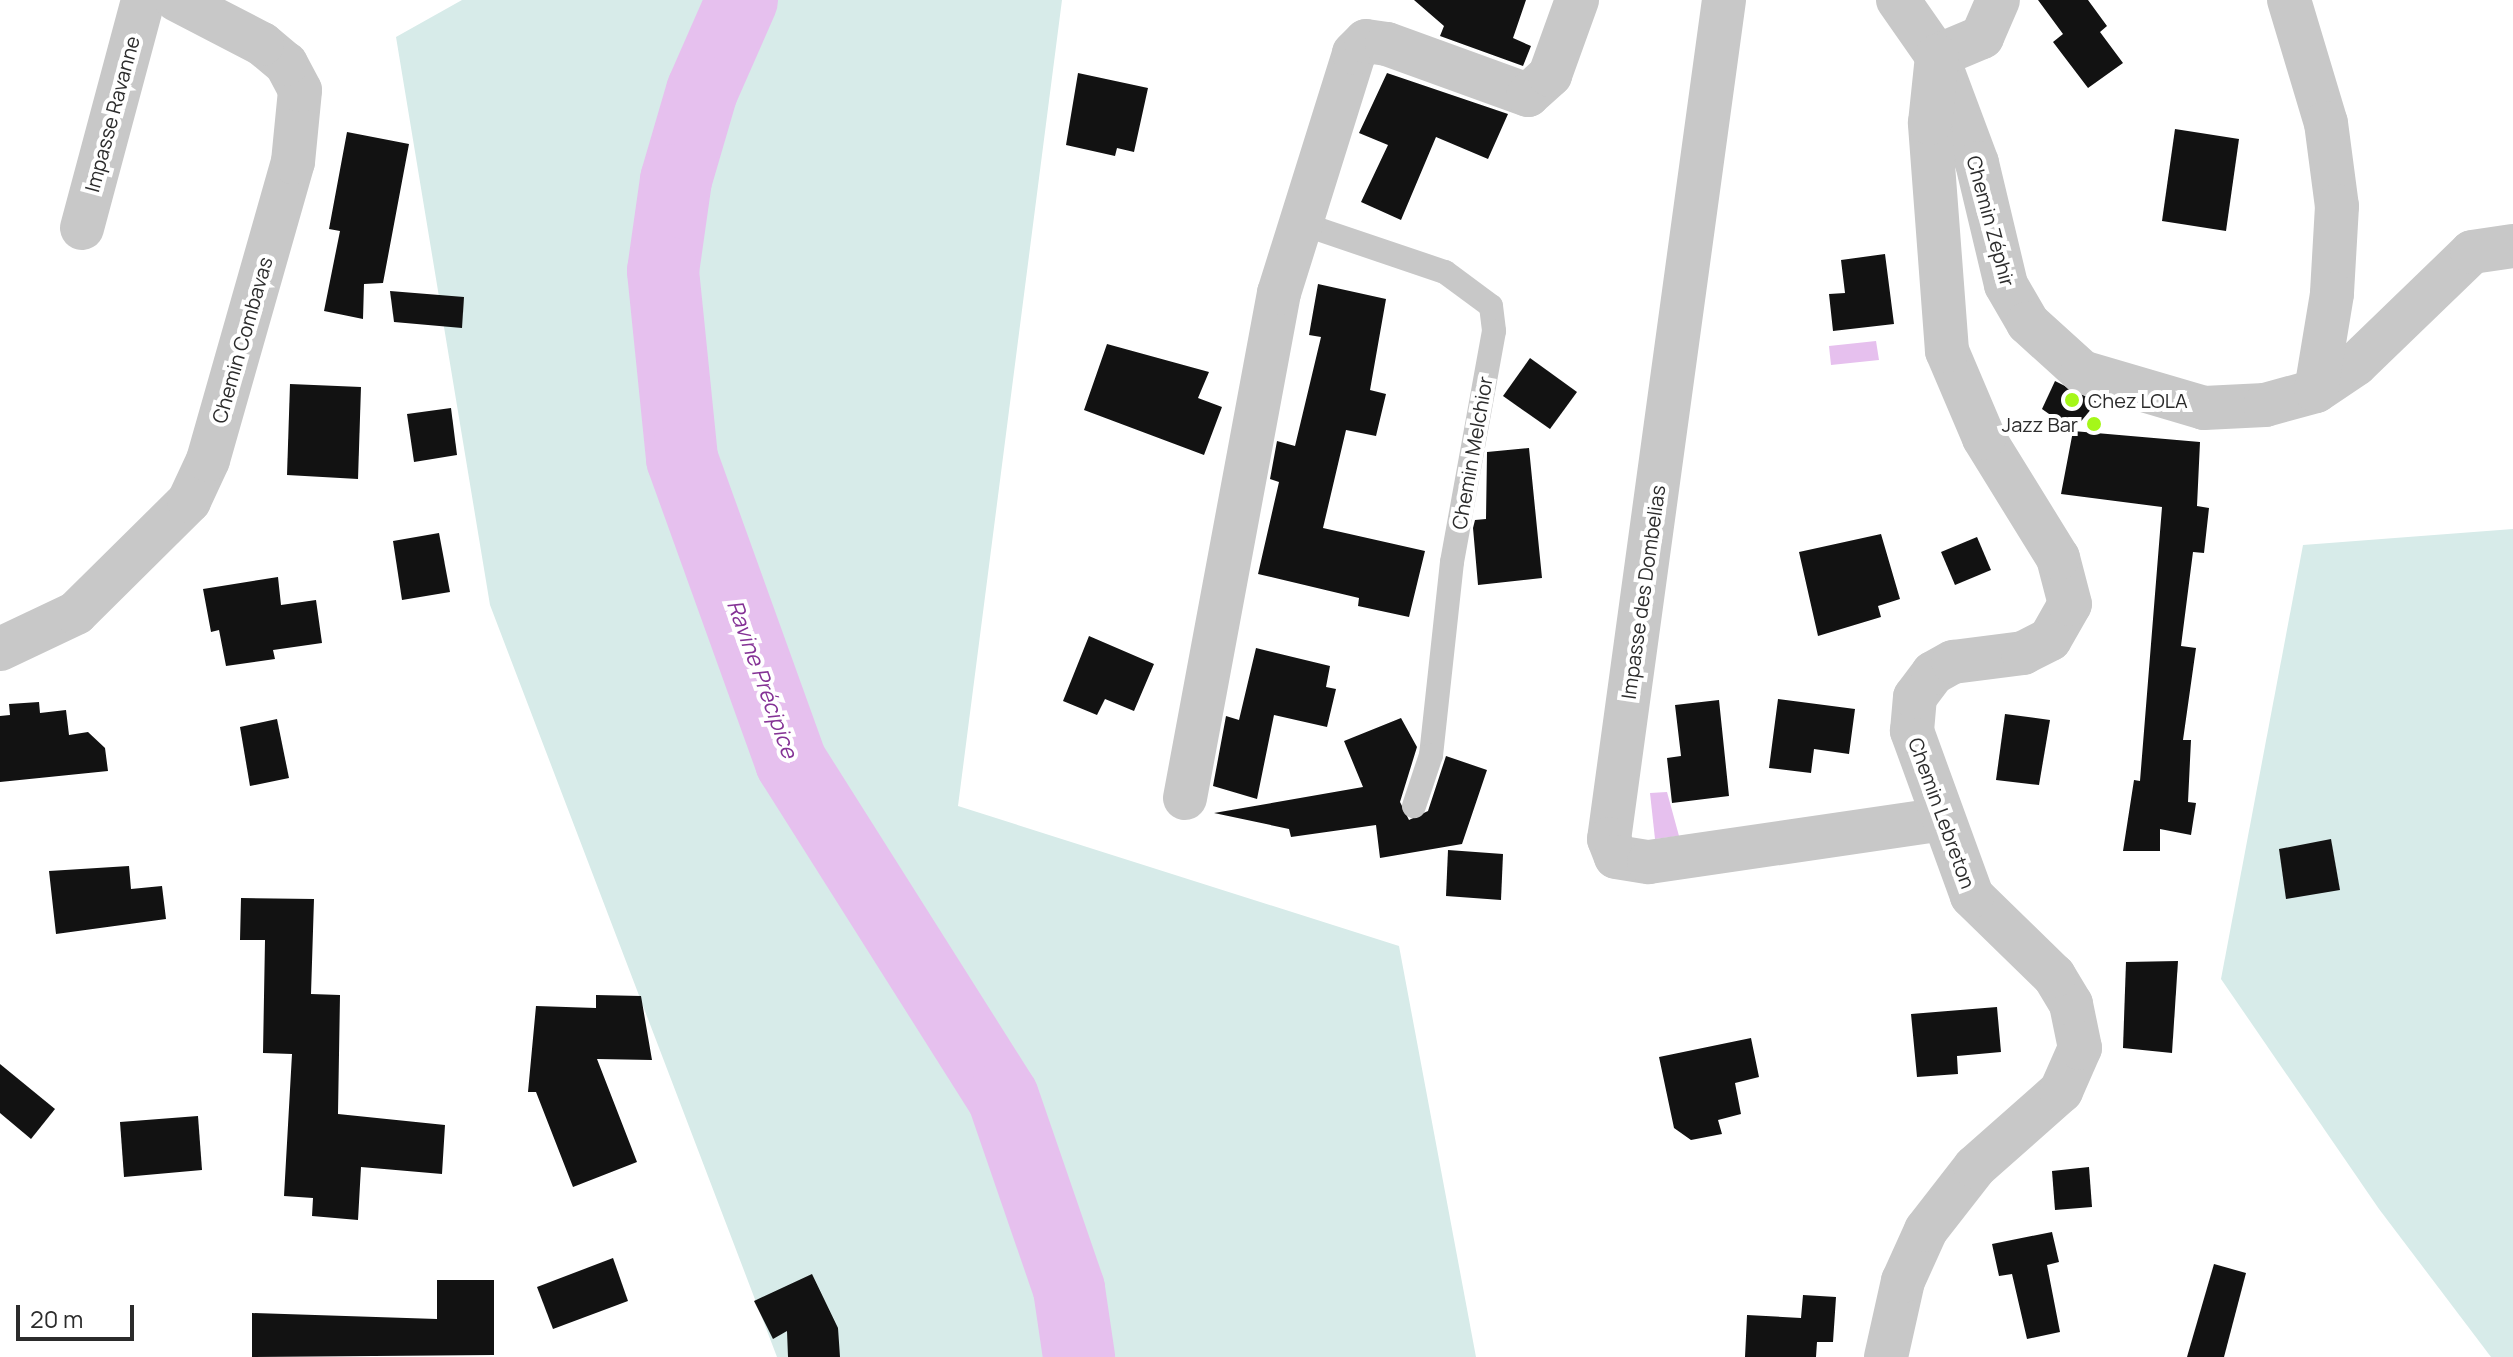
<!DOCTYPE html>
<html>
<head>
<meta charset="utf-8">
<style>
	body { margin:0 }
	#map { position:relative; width:2513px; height:1357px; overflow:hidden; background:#fff; font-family:Manrope,sans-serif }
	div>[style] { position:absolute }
	.green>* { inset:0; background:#d7ebe9 }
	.water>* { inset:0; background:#e6c0ee }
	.river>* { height:72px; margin:-36px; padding:0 36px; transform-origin:36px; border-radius:36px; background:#e6c0ee }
	.building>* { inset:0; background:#121212 }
	.service>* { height:24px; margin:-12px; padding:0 12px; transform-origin:12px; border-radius:12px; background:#c8c8c8 }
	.minor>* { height:44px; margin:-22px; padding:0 22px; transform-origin:22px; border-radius:22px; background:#c8c8c8 }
	.tertiary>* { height:44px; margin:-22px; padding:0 22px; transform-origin:22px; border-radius:22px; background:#c8c8c8 }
	.dots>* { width:22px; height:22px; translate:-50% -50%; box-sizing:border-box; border:4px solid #fff; border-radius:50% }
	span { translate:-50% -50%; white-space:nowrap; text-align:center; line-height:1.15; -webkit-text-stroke:8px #fff; paint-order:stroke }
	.street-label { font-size:20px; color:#2b2b2b }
	.poi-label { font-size:20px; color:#2b2b2b }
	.left { translate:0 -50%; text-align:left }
	.right { translate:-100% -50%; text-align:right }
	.water-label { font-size:22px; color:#843295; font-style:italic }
	.scale { position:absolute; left:16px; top:1305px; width:118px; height:36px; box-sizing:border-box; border:4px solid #2b2b2b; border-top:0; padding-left:10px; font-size:24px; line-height:28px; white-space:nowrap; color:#2b2b2b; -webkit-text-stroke:6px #fff; paint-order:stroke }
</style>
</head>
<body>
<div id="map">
	<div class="green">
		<i style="clip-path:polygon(462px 0,1062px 0,958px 806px,1399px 946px,1476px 1357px,777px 1357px,490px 605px,396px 37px)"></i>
		<i style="clip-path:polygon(2513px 529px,2513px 1357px,2491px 1357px,2379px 1209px,2221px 979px,2303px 545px)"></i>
	</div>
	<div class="water">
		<i style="clip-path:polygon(1876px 341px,1879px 360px,1831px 365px,1829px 346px)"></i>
		<i style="clip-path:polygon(1667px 792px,1679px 836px,1655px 839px,1650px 793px)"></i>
	</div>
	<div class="river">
		<i style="left:742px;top:0;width:99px;rotate:113.7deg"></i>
		<i style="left:702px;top:91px;width:93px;rotate:106.3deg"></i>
		<i style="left:676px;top:180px;width:92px;rotate:98.1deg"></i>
		<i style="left:663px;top:271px;width:189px;rotate:84.2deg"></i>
		<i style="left:682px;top:459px;width:322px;rotate:70.2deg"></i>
		<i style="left:791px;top:762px;width:396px;rotate:57.7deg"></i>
		<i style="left:1003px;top:1097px;width:203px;rotate:71deg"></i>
		<i style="left:1069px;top:1289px;width:69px;rotate:81.6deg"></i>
	</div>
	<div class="building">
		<i style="clip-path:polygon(1414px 0,1526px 0,1513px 38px,1531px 46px,1523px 66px,1440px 36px,1444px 26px)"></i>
		<i style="clip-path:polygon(2038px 0,2088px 0,2107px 26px,2100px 32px,2123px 63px,2088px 88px,2053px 42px,2063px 34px)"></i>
		<i style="clip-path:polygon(1078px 73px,1148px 88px,1134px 152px,1117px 148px,1115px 156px,1066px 145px)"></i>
		<i style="clip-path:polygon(1387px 73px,1508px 114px,1488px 159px,1436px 137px,1401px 220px,1361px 202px,1388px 145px,1359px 133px)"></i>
		<i style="clip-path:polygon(2175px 129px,2239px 139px,2226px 231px,2162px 221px)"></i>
		<i style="clip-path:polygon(347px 132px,409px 144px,383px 283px,364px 284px,363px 319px,324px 311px,340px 231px,329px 229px)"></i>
		<i style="clip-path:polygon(1885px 254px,1894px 324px,1833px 331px,1829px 294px,1845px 293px,1841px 260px)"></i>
		<i style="clip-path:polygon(1318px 284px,1386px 299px,1370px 390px,1386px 394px,1376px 436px,1346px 430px,1323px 528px,1425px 551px,1409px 617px,1358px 606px,1359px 598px,1258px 574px,1279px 482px,1270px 479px,1277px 441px,1295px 446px,1321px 337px,1309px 335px)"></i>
		<i style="clip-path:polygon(390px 291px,464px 297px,462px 328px,394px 322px)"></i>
		<i style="clip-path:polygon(1107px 344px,1209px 372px,1198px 398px,1222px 407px,1204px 455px,1084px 410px)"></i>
		<i style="clip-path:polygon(1530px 358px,1577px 392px,1550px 429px,1503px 396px)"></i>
		<i style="clip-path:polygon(2055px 381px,2097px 402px,2073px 431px,2042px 409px)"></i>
		<i style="clip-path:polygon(290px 384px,361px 387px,358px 479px,287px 475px)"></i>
		<i style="clip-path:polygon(451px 408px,457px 455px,414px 462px,407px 414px)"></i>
		<i style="clip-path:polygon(2073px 431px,2200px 442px,2197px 506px,2209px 508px,2204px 553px,2193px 552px,2181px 646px,2196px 648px,2183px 740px,2191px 740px,2188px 802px,2196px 803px,2191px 835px,2160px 829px,2160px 851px,2123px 851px,2134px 780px,2140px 781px,2162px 507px,2061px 494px)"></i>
		<i style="clip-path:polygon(1529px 448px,1542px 578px,1478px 585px,1473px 528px,1475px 520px,1486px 519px,1487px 452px)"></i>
		<i style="clip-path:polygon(439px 533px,450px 592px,402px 600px,393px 541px)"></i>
		<i style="clip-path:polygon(1881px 534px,1900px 599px,1878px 606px,1881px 617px,1818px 636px,1799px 552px)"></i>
		<i style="clip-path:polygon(1977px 537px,1991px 570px,1955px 585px,1941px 552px)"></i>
		<i style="clip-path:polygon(278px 577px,281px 605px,316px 600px,322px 643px,273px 650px,275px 659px,226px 666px,219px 630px,211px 632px,203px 589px)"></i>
		<i style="clip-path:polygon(1089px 636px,1154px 664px,1134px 711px,1105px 699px,1097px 715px,1063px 701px)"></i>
		<i style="clip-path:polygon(1256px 648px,1330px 666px,1326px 687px,1336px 689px,1327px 727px,1274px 715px,1257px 799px,1213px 786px,1226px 716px,1239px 720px)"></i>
		<i style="clip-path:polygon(1778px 699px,1855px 709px,1849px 754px,1814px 749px,1811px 773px,1769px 768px)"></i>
		<i style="clip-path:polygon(1719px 700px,1729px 796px,1672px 803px,1667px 758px,1681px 756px,1675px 705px)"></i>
		<i style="clip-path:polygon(39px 702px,40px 713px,66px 710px,69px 735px,88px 732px,105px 748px,108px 771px,0 782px,0 716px,10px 715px,9px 704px)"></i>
		<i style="clip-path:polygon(2005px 714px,2050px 720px,2039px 785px,1996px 780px)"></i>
		<i style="clip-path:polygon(1401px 718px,1417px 747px,1400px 802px,1409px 820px,1428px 811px,1446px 756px,1487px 770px,1462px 844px,1380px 858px,1376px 825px,1291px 837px,1289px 829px,1214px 813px,1363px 787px,1344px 741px)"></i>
		<i style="clip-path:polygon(277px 719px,289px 778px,250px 786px,240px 727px)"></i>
		<i style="clip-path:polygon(2331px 839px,2340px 890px,2286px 899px,2279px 849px)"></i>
		<i style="clip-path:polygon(1448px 850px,1503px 854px,1501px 900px,1446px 896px)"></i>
		<i style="clip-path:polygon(129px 866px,131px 889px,162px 886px,166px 919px,56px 934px,49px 871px)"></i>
		<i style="clip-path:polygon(241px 898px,314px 899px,311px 994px,340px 995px,338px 1114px,445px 1125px,442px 1174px,361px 1167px,358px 1220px,312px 1216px,313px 1198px,284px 1196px,292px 1054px,263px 1053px,265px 940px,240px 940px)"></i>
		<i style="clip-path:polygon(2178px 961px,2172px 1053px,2123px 1048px,2126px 962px)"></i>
		<i style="clip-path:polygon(596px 995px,641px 996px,652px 1060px,597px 1059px,637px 1162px,573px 1187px,536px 1092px,528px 1092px,536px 1006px,596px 1008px)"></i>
		<i style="clip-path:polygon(1997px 1007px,2001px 1052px,1957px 1056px,1958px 1074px,1917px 1077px,1911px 1014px)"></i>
		<i style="clip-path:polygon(1751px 1038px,1759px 1077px,1735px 1083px,1741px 1114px,1718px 1120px,1722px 1134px,1691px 1140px,1674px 1128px,1659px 1057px)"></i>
		<i style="clip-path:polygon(0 1064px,55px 1109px,31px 1139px,0 1113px)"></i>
		<i style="clip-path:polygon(198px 1116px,202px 1170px,124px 1177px,120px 1122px)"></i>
		<i style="clip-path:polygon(2089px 1167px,2092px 1207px,2055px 1210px,2052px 1171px)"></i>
		<i style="clip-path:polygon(2052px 1232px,2059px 1262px,2047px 1265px,2060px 1332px,2027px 1339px,2012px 1274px,1999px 1276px,1992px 1244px)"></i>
		<i style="clip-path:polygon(613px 1258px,628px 1301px,553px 1329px,537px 1287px)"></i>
		<i style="clip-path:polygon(2214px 1264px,2246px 1273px,2224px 1357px,2187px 1357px)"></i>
		<i style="clip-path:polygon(812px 1274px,838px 1328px,840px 1357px,788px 1357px,787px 1331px,773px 1339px,754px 1301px)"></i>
		<i style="clip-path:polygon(437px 1280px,494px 1280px,494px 1355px,252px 1357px,252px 1313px,437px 1319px)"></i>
		<i style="clip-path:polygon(1803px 1295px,1836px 1297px,1833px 1342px,1817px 1342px,1816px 1357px,1745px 1357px,1747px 1315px,1801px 1318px)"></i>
	</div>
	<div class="service">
		<i style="left:1300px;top:223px;width:153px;rotate:18.7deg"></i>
		<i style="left:1445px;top:272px;width:57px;rotate:36.5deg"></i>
		<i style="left:1491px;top:306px;width:25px;rotate:83deg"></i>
		<i style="left:1494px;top:331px;width:235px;rotate:100.3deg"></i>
		<i style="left:1452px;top:562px;width:194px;rotate:96.2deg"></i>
		<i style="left:1431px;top:755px;width:54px;rotate:108.4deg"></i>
	</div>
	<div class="minor">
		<i style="left:1724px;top:0;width:847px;rotate:97.8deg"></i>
		<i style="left:1609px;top:839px;width:19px;rotate:69deg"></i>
		<i style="left:1616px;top:857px;width:33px;rotate:9deg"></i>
		<i style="left:1649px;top:862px;width:296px;rotate:-8.3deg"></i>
		<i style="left:1898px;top:0;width:68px;rotate:55.1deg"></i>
		<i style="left:1937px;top:56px;width:114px;rotate:69.5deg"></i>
		<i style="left:1977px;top:163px;width:125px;rotate:76.6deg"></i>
		<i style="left:2006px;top:285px;width:44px;rotate:59.9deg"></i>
		<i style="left:2028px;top:323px;width:73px;rotate:42.2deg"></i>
		<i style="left:2082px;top:372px;width:127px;rotate:16.4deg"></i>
		<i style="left:2204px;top:408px;width:61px;rotate:-2.8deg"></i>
		<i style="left:2265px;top:405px;width:53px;rotate:-15.4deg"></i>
		<i style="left:2316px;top:391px;width:48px;rotate:-34deg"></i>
		<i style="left:2356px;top:364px;width:161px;rotate:-44deg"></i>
		<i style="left:2472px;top:252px;width:41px;rotate:-8.3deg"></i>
		<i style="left:2289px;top:0;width:128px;rotate:73.3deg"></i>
		<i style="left:2326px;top:123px;width:84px;rotate:82.5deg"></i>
		<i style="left:2337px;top:206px;width:88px;rotate:93.3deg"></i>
		<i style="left:2332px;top:294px;width:98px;rotate:99.4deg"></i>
		<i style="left:1937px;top:56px;width:49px;rotate:-22.9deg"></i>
		<i style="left:1982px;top:37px;width:40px;rotate:-66.6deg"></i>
		<i style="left:82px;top:228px;width:236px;rotate:-75deg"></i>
		<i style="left:1185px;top:798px;width:514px;rotate:-79.46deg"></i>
		<i style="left:1279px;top:293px;width:251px;rotate:-72.6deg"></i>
		<i style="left:1354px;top:53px;width:17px;rotate:-45deg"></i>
		<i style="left:1366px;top:41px;width:21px;rotate:8deg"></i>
		<i style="left:1387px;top:44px;width:150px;rotate:19.9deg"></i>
		<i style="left:1528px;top:95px;width:30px;rotate:-42deg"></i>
		<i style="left:1550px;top:75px;width:80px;rotate:-70.2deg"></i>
		<i style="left:1886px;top:1357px;width:78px;rotate:-77.4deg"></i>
		<i style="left:1903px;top:1281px;width:56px;rotate:-65.7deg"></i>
		<i style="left:1926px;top:1230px;width:80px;rotate:-52.1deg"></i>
		<i style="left:1975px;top:1167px;width:115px;rotate:-41.5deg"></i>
		<i style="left:2061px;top:1091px;width:47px;rotate:-66.2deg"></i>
		<i style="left:2080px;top:1048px;width:45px;rotate:-101.6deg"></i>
		<i style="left:2071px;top:1004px;width:33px;rotate:-121deg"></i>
		<i style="left:2054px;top:976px;width:115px;rotate:-135.7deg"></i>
		<i style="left:1972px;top:896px;width:176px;rotate:-110deg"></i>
		<i style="left:1912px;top:731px;width:34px;rotate:-85deg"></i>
		<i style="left:1915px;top:697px;width:30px;rotate:-53deg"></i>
		<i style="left:1933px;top:673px;width:23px;rotate:-29deg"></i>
		<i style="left:1953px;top:662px;width:71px;rotate:-7.3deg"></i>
		<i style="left:2023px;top:653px;width:30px;rotate:-27deg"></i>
		<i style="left:2050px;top:639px;width:40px;rotate:-60.3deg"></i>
		<i style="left:2070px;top:604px;width:48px;rotate:-104.6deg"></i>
		<i style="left:2058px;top:558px;width:141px;rotate:-121.7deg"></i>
		<i style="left:1984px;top:438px;width:95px;rotate:-113deg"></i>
		<i style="left:1947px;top:351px;width:229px;rotate:-94.3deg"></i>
		<i style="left:1930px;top:123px;width:67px;rotate:-84deg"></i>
	</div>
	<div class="tertiary">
		<i style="left:0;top:649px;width:84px;rotate:-25.3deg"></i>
		<i style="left:76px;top:613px;width:159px;rotate:-44.7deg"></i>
		<i style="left:189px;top:501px;width:45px;rotate:-65.1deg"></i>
		<i style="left:208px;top:460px;width:310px;rotate:-74.1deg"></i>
		<i style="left:293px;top:162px;width:72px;rotate:-84.4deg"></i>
		<i style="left:300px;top:90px;width:30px;rotate:-118deg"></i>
		<i style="left:286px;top:64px;width:31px;rotate:-140deg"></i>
		<i style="left:262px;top:44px;width:96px;rotate:-152.6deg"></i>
	</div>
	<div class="dots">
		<i style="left:2072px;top:400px;background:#a5f719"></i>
		<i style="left:2094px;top:424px;background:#a5f719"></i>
	</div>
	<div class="street-label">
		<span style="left:112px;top:114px;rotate:-75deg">Impasse Ravanne</span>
		<span style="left:1991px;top:221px;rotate:75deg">Chemin Zéphir</span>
		<span style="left:242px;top:340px;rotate:-74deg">Chemin Combavas</span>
		<span style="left:1472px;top:453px;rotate:-80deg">Chemin Melchior</span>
		<span style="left:1643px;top:592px;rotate:-82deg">Impasse des Dombelias</span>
		<span style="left:1942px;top:813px;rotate:70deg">Chemin Lebreton</span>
	</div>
	<div class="poi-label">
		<span class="left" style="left:2088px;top:400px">Chez LOLA</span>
		<span class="right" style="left:2078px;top:424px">Jazz Bar</span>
	</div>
	<div class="water-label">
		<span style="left:762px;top:679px;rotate:70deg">Ravine Précipice</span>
	</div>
	<div class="scale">20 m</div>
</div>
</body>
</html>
